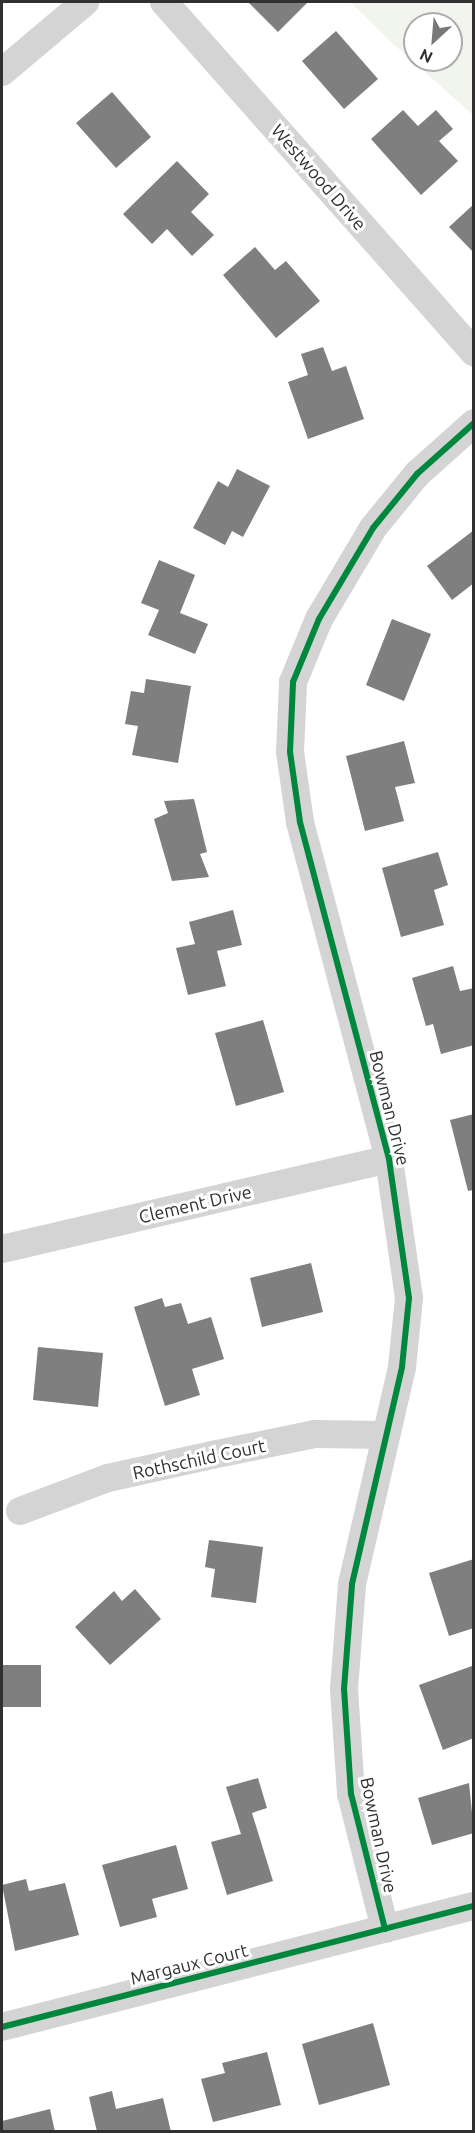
<!DOCTYPE html>
<html>
<head>
<meta charset="utf-8">
<style>
	body { margin:0 }
	#map { position:relative; width:475px; height:2133px; overflow:hidden; background:#fff; font-family:Ubuntu,sans-serif }
	div>[style] { position:absolute }
	.green>* { inset:0; background:#f2f5ed }
	.building>* { inset:0; background:#7f7f7f }
	.street>* { height:28px; margin:-14px; padding:0 14px; transform-origin:14px; border-radius:14px; background:#d4d4d4 }
	.cycleway>* { height:6px; margin:-3px; padding:0 3px; transform-origin:3px; border-radius:3px; background:#00873e }
	span { translate:-50% -50%; white-space:nowrap; text-align:center; line-height:1.15; -webkit-text-stroke:6px #fff; paint-order:stroke }
	.street-label { font-size:18px; color:#303030 }
	.frame { position:absolute; inset:0; border:3px solid #303030; pointer-events:none }
	.north { position:absolute; left:403px; top:12px; width:60px; height:60px; box-sizing:border-box; background:#fff; border:2px solid #acacac; border-radius:50%; rotate:206deg; font-size:16px; font-weight:700; line-height:24px; text-align:center; color:#303030 }
	.north::after { content:''; display:block; margin:auto; width:21px; height:27px; background:#787878; clip-path:polygon(50% 0,100% 100%,50% 72%,0 100%) }
</style>
</head>
<body>
<div id="map">
	<div class="green">
		<i style="clip-path:polygon(evenodd,350px 2px,473px 2px,473px 115px,391px 42px,350px 2px,415px 24px,451px 24px,451px 60px,415px 60px,415px 24px)"></i>
	</div>
	<div class="building">
		<i style="clip-path:polygon(248px 2px,306px 2px,307px 3px,278px 32px)"></i>
		<i style="clip-path:polygon(336px 31px,378px 79px,344px 109px,302px 61px)"></i>
		<i style="clip-path:polygon(112px 92px,151px 137px,116px 168px,76px 123px)"></i>
		<i style="clip-path:polygon(403px 110px,418px 126px,436px 110px,453px 129px,439px 141px,458px 161px,421px 195px,371px 139px)"></i>
		<i style="clip-path:polygon(177px 161px,209px 194px,191px 212px,214px 235px,192px 256px,167px 229px,152px 244px,123px 214px)"></i>
		<i style="clip-path:polygon(474px 204px,474px 253px,449px 227px)"></i>
		<i style="clip-path:polygon(255px 247px,275px 270px,286px 261px,320px 301px,276px 338px,223px 275px)"></i>
		<i style="clip-path:polygon(323px 347px,332px 371px,346px 366px,364px 419px,308px 439px,288px 382px,308px 375px,301px 354px)"></i>
		<i style="clip-path:polygon(237px 469px,270px 486px,243px 537px,232px 531px,225px 545px,193px 528px,218px 481px,228px 487px)"></i>
		<i style="clip-path:polygon(474px 530px,474px 583px,452px 600px,427px 566px)"></i>
		<i style="clip-path:polygon(159px 560px,195px 575px,180px 613px,208px 624px,195px 654px,148px 635px,159px 610px,141px 603px)"></i>
		<i style="clip-path:polygon(392px 619px,431px 634px,404px 701px,366px 685px)"></i>
		<i style="clip-path:polygon(146px 679px,191px 686px,178px 763px,132px 755px,138px 726px,125px 724px,131px 691px,144px 693px)"></i>
		<i style="clip-path:polygon(404px 741px,415px 783px,395px 787px,404px 821px,365px 831px,346px 756px)"></i>
		<i style="clip-path:polygon(194px 799px,207px 852px,200px 854px,209px 877px,172px 881px,154px 819px,168px 813px,164px 801px)"></i>
		<i style="clip-path:polygon(438px 852px,448px 885px,434px 890px,444px 925px,401px 937px,382px 868px)"></i>
		<i style="clip-path:polygon(233px 910px,242px 945px,217px 951px,226px 986px,188px 995px,176px 948px,195px 944px,189px 922px)"></i>
		<i style="clip-path:polygon(453px 966px,460px 991px,474px 988px,474px 1045px,441px 1054px,433px 1024px,426px 1026px,412px 978px)"></i>
		<i style="clip-path:polygon(263px 1020px,284px 1092px,236px 1106px,215px 1033px)"></i>
		<i style="clip-path:polygon(474px 1114px,474px 1190px,468px 1191px,450px 1120px)"></i>
		<i style="clip-path:polygon(311px 1263px,323px 1312px,262px 1327px,250px 1278px)"></i>
		<i style="clip-path:polygon(162px 1298px,165px 1307px,181px 1303px,188px 1324px,211px 1317px,224px 1359px,192px 1369px,200px 1395px,165px 1406px,134px 1307px)"></i>
		<i style="clip-path:polygon(38px 1347px,103px 1353px,98px 1407px,33px 1400px)"></i>
		<i style="clip-path:polygon(209px 1540px,263px 1547px,256px 1603px,211px 1597px,215px 1569px,205px 1567px)"></i>
		<i style="clip-path:polygon(474px 1559px,474px 1628px,449px 1636px,429px 1573px)"></i>
		<i style="clip-path:polygon(135px 1589px,161px 1619px,110px 1665px,75px 1627px,114px 1591px,122px 1601px)"></i>
		<i style="clip-path:polygon(2px 1665px,41px 1665px,41px 1707px,2px 1707px)"></i>
		<i style="clip-path:polygon(472px 1666px,474px 1738px,443px 1750px,419px 1685px)"></i>
		<i style="clip-path:polygon(258px 1778px,267px 1808px,252px 1813px,273px 1881px,227px 1895px,211px 1842px,241px 1834px,226px 1787px)"></i>
		<i style="clip-path:polygon(469px 1783px,474px 1833px,432px 1845px,418px 1798px)"></i>
		<i style="clip-path:polygon(176px 1845px,188px 1889px,152px 1899px,157px 1917px,120px 1927px,102px 1865px)"></i>
		<i style="clip-path:polygon(26px 1879px,29px 1891px,65px 1883px,79px 1935px,15px 1951px,2px 1885px)"></i>
		<i style="clip-path:polygon(373px 2023px,390px 2085px,319px 2105px,302px 2044px)"></i>
		<i style="clip-path:polygon(267px 2052px,281px 2105px,213px 2122px,201px 2079px,225px 2073px,222px 2063px)"></i>
		<i style="clip-path:polygon(112px 2091px,116px 2109px,163px 2098px,171px 2132px,97px 2132px,89px 2097px)"></i>
		<i style="clip-path:polygon(50px 2109px,55px 2132px,2px 2132px,2px 2121px)"></i>
	</div>
	<div class="street">
		<i style="left:164px;top:2px;width:468px;rotate:48.5deg"></i>
		<i style="left:2px;top:72px;width:109px;rotate:-40.1deg"></i>
		<i style="left:2px;top:1249px;width:397px;rotate:-13.1deg"></i>
		<i style="left:20px;top:1511px;width:94px;rotate:-20.6deg"></i>
		<i style="left:108px;top:1478px;width:107px;rotate:-12.5deg"></i>
		<i style="left:212px;top:1455px;width:105px;rotate:-11.5deg"></i>
		<i style="left:315px;top:1434px;width:69px;rotate:0.8deg"></i>
		<i style="left:385px;top:1929px;width:139px;rotate:-104.1deg"></i>
		<i style="left:351px;top:1794px;width:105px;rotate:-93.8deg"></i>
		<i style="left:344px;top:1689px;width:105px;rotate:-85.6deg"></i>
		<i style="left:352px;top:1584px;width:223px;rotate:-77deg"></i>
		<i style="left:402px;top:1367px;width:69px;rotate:-84.2deg"></i>
		<i style="left:409px;top:1298px;width:140px;rotate:-98.2deg"></i>
		<i style="left:389px;top:1159px;width:349px;rotate:-104.8deg"></i>
		<i style="left:300px;top:822px;width:71px;rotate:-98.1deg"></i>
		<i style="left:290px;top:752px;width:70px;rotate:-87.5deg"></i>
		<i style="left:293px;top:682px;width:68px;rotate:-67.6deg"></i>
		<i style="left:319px;top:619px;width:106px;rotate:-59.3deg"></i>
		<i style="left:373px;top:528px;width:70px;rotate:-50.8deg"></i>
		<i style="left:417px;top:474px;width:76px;rotate:-41.8deg"></i>
		<i style="left:2px;top:2027px;width:487px;rotate:-14.4deg"></i>
	</div>
	<div class="cycleway">
		<i style="left:385px;top:1929px;width:139px;rotate:-104.1deg"></i>
		<i style="left:351px;top:1794px;width:105px;rotate:-93.8deg"></i>
		<i style="left:344px;top:1689px;width:105px;rotate:-85.6deg"></i>
		<i style="left:352px;top:1584px;width:223px;rotate:-77deg"></i>
		<i style="left:402px;top:1367px;width:69px;rotate:-84.2deg"></i>
		<i style="left:409px;top:1298px;width:140px;rotate:-98.2deg"></i>
		<i style="left:389px;top:1159px;width:349px;rotate:-104.8deg"></i>
		<i style="left:300px;top:822px;width:71px;rotate:-98.1deg"></i>
		<i style="left:290px;top:752px;width:70px;rotate:-87.5deg"></i>
		<i style="left:293px;top:682px;width:68px;rotate:-67.6deg"></i>
		<i style="left:319px;top:619px;width:106px;rotate:-59.3deg"></i>
		<i style="left:373px;top:528px;width:70px;rotate:-50.8deg"></i>
		<i style="left:417px;top:474px;width:76px;rotate:-41.8deg"></i>
		<i style="left:2px;top:2027px;width:487px;rotate:-14.4deg"></i>
	</div>
	<div class="street-label">
		<span style="left:319px;top:177px;rotate:49deg">Westwood Drive</span>
		<span style="left:390px;top:1108px;rotate:76deg">Bowman Drive</span>
		<span style="left:195px;top:1204px;rotate:-13deg">Clement Drive</span>
		<span style="left:199px;top:1459px;rotate:-12deg">Rothschild Court</span>
		<span style="left:379px;top:1835px;rotate:78deg">Bowman Drive</span>
		<span style="left:189px;top:1964px;rotate:-14deg">Margaux Court</span>
	</div>
	<div class="frame"></div>
	<div class="north">N</div>
</div>
</body>
</html>
